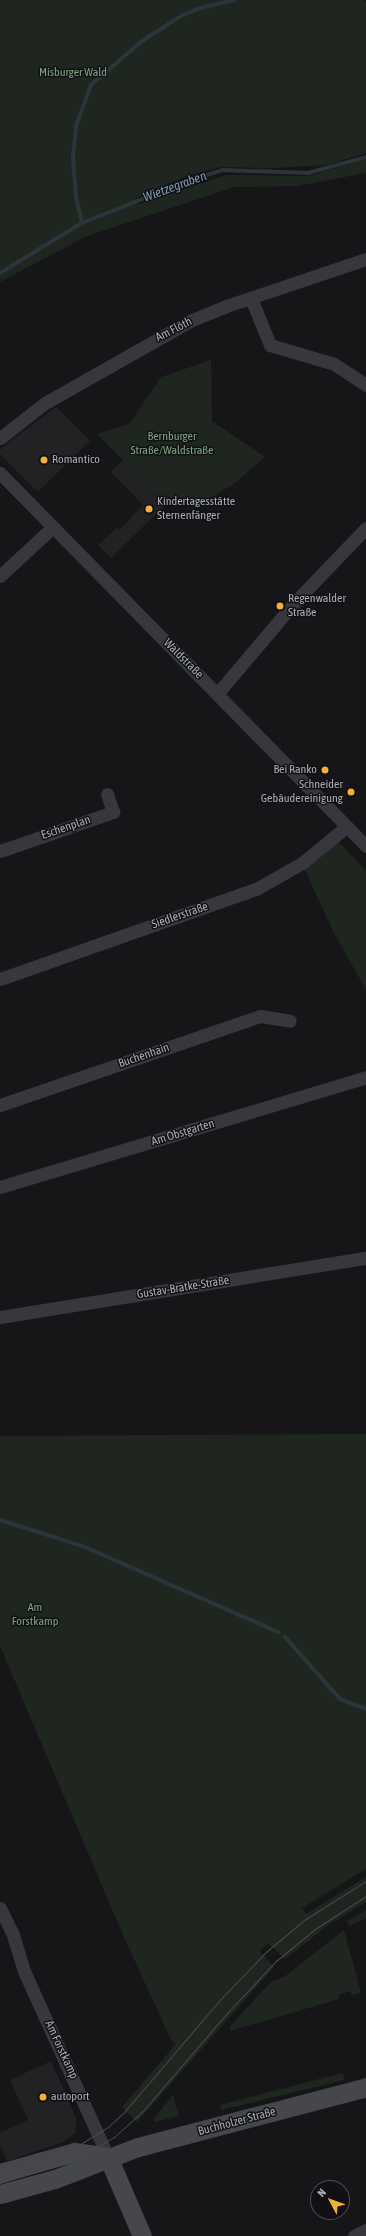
<!DOCTYPE html>
<html>
<head>
<meta charset="utf-8">
<style>
	body { margin:0 }
	#map { position:relative; width:366px; height:2236px; overflow:hidden; background:#161618; font-family:"Asap Condensed",sans-serif }
	div>[style] { position:absolute }
	.built>* { inset:0; background:#222225 }
	.green>* { inset:0; background:#1e261f }
	.stream>* { height:4px; margin:-2px; padding:0 2px; transform-origin:2px; border-radius:2px; background:#2c353c }
	.street>* { height:13px; margin:-6.5px; padding:0 6.5px; transform-origin:6.5px; border-radius:6.5px; background:#37383d }
	.secondary>* { height:19px; margin:-9.5px; padding:0 9.5px; transform-origin:9.5px; border-radius:9.5px; background:#45474d }
	.tram>* { height:1px; margin:-0.5px; padding:0 0.5px; transform-origin:0.5px; border-radius:0.5px; background:#4a4c52 }
	.dots>* { width:11px; height:11px; translate:-50% -50%; box-sizing:border-box; border:2px solid #111113; border-radius:50% }
	span { translate:-50% -50%; white-space:nowrap; text-align:center; line-height:1.15; -webkit-text-stroke:3px #111113; paint-order:stroke }
	.park-label { font-size:12px; color:#7fa381 }
	.street-label { font-size:12px; color:#a8adb8 }
	.poi-label { font-size:12px; color:#a8adb8 }
	.left { translate:0 -50%; text-align:left }
	.right { translate:-100% -50%; text-align:right }
	.water-label { font-size:13px; color:#7f9bb3; font-style:italic }
	.north { position:absolute; left:310px; top:2180px; width:40px; height:40px; box-sizing:border-box; background:#111113; border:1px solid #4d4f55; border-radius:50%; rotate:311deg; font-size:11px; font-weight:700; line-height:16px; text-align:center; color:#a8adb8 }
	.north::after { content:''; display:block; margin:auto; width:14px; height:18px; background:#f2b134; clip-path:polygon(50% 0,100% 100%,50% 72%,0 100%) }
</style>
</head>
<body>
<div id="map">
	<div class="built">
		<i style="clip-path:polygon(56px 407px,90px 441px,38px 492px,0 454px,0 449px)"></i>
		<i style="clip-path:polygon(123px 460px,166px 504px,111px 558px,98px 545px,117px 528px,119px 530px,143px 505px,111px 472px)"></i>
		<i style="clip-path:polygon(51px 2061px,76px 2118px,76px 2132px,64px 2142px,7px 2161px,0 2145px,0 2133px,28px 2120px,10px 2080px)"></i>
	</div>
	<div class="green">
		<i style="clip-path:polygon(0 0,364px 0,366px 2px,366px 153px,327px 165px,273px 168px,221px 167px,186px 176px,134px 199px,140px 204px,226px 175px,308px 176px,366px 159px,366px 173px,297px 186px,234px 187px,87px 236px,0 282px)"></i>
		<i style="clip-path:polygon(211px 360px,212px 421px,265px 457px,235px 483px,214px 496px,192px 504px,176px 502px,171px 498px,166px 504px,97px 434px,129px 424px,161px 377px)"></i>
		<i style="clip-path:polygon(339px 842px,366px 871px,366px 990px,333px 931px,304px 868px)"></i>
		<i style="clip-path:polygon(366px 1434px,366px 1869px,302px 1908px,306px 1914px,366px 1877px,366px 1902px,330px 1924px,285px 1959px,268px 1943px,260px 1951px,274px 1967px,137px 2122px,122px 2107px,176px 2044px,171px 2040px,123px 1935px,0 1646px,0 1436px)"></i>
		<i style="clip-path:polygon(366px 1910px,366px 1918px,350px 1926px,347px 1921px)"></i>
		<i style="clip-path:polygon(344px 1930px,361px 1993px,352px 1995px,350px 1991px,338px 1995px,339px 1999px,230px 2031px,230px 2026px,272px 1981px,284px 1977px)"></i>
		<i style="clip-path:polygon(342px 2073px,345px 2080px,221px 2110px,220px 2105px)"></i>
		<i style="clip-path:polygon(173px 2095px,179px 2116px,155px 2122px,154px 2118px)"></i>
	</div>
	<div class="stream">
		<i style="left:82px;top:223px;width:27px;rotate:-103deg"></i>
		<i style="left:76px;top:197px;width:40px;rotate:-94.3deg"></i>
		<i style="left:73px;top:157px;width:31px;rotate:-84deg"></i>
		<i style="left:76px;top:126px;width:44px;rotate:-69.9deg"></i>
		<i style="left:91px;top:85px;width:67px;rotate:-40.8deg"></i>
		<i style="left:142px;top:41px;width:46px;rotate:-32.7deg"></i>
		<i style="left:181px;top:16px;width:21px;rotate:-23deg"></i>
		<i style="left:200px;top:8px;width:35px;rotate:-13deg"></i>
		<i style="left:0;top:273px;width:96px;rotate:-31.4deg"></i>
		<i style="left:82px;top:223px;width:116px;rotate:-21.7deg"></i>
		<i style="left:190px;top:180px;width:34px;rotate:-17deg"></i>
		<i style="left:222px;top:170px;width:86px;rotate:2deg"></i>
		<i style="left:308px;top:173px;width:60px;rotate:-15.4deg"></i>
		<i style="left:0;top:1520px;width:89px;rotate:17.6deg"></i>
		<i style="left:85px;top:1547px;width:211px;rotate:23.8deg"></i>
		<i style="left:285px;top:1637px;width:83px;rotate:48.4deg"></i>
		<i style="left:340px;top:1699px;width:28px;rotate:21deg"></i>
	</div>
	<div class="street">
		<i style="left:251px;top:298px;width:51px;rotate:68deg"></i>
		<i style="left:270px;top:345px;width:67px;rotate:16.5deg"></i>
		<i style="left:334px;top:364px;width:38px;rotate:33deg"></i>
		<i style="left:0;top:438px;width:57px;rotate:-37.9deg"></i>
		<i style="left:45px;top:403px;width:169px;rotate:-29.5deg"></i>
		<i style="left:192px;top:320px;width:37px;rotate:-22deg"></i>
		<i style="left:226px;top:306px;width:148px;rotate:-18.6deg"></i>
		<i style="left:0;top:473px;width:523px;rotate:45.54deg"></i>
		<i style="left:0;top:576px;width:72px;rotate:-42.8deg"></i>
		<i style="left:217px;top:694px;width:118px;rotate:-49.8deg"></i>
		<i style="left:293px;top:604px;width:105px;rotate:-46.2deg"></i>
		<i style="left:0;top:851px;width:120px;rotate:-19deg"></i>
		<i style="left:113px;top:812px;width:19px;rotate:-108deg"></i>
		<i style="left:0;top:979px;width:271px;rotate:-19.4deg"></i>
		<i style="left:256px;top:889px;width:53px;rotate:-29.5deg"></i>
		<i style="left:302px;top:863px;width:57px;rotate:-39.3deg"></i>
		<i style="left:0;top:1105px;width:275px;rotate:-18.9deg"></i>
		<i style="left:260px;top:1016px;width:30px;rotate:9deg"></i>
		<i style="left:0;top:1187px;width:382px;rotate:-16.7deg"></i>
		<i style="left:0;top:1317px;width:371px;rotate:-9.2deg"></i>
		<i style="left:0;top:1908px;width:30px;rotate:64deg"></i>
		<i style="left:13px;top:1935px;width:38px;rotate:73deg"></i>
		<i style="left:24px;top:1971px;width:204px;rotate:65.7deg"></i>
		<i style="left:354px;top:2236px;width:13px;rotate:-27deg"></i>
	</div>
	<div class="secondary">
		<i style="left:108px;top:2157px;width:86px;rotate:66.7deg"></i>
		<i style="left:0;top:2173px;width:77px;rotate:-15.8deg"></i>
		<i style="left:74px;top:2152px;width:34px;rotate:8deg"></i>
		<i style="left:0;top:2194px;width:57px;rotate:-15.3deg"></i>
		<i style="left:55px;top:2179px;width:89px;rotate:-21.1deg"></i>
		<i style="left:138px;top:2147px;width:236px;rotate:-14.7deg"></i>
	</div>
	<div class="tram">
		<i style="left:0;top:2176px;width:64px;rotate:-18.2deg"></i>
		<i style="left:61px;top:2156px;width:55px;rotate:-31.7deg"></i>
		<i style="left:108px;top:2127px;width:23px;rotate:-43deg"></i>
		<i style="left:125px;top:2111px;width:143px;rotate:-49.5deg"></i>
		<i style="left:218px;top:2002px;width:69px;rotate:-46.2deg"></i>
		<i style="left:266px;top:1952px;width:50px;rotate:-40.1deg"></i>
		<i style="left:304px;top:1920px;width:73px;rotate:-32.2deg"></i>
		<i style="left:0;top:2183px;width:80px;rotate:-17.5deg"></i>
		<i style="left:76px;top:2159px;width:44px;rotate:-30.1deg"></i>
		<i style="left:114px;top:2137px;width:38px;rotate:-42deg"></i>
		<i style="left:142px;top:2112px;width:133px;rotate:-49.3deg"></i>
		<i style="left:229px;top:2011px;width:69px;rotate:-46.8deg"></i>
		<i style="left:276px;top:1961px;width:50px;rotate:-39.4deg"></i>
		<i style="left:315px;top:1929px;width:61px;rotate:-32.9deg"></i>
	</div>
	<div class="dots">
		<i style="left:44px;top:460px;background:#f2b134"></i>
		<i style="left:149px;top:509px;background:#f2b134"></i>
		<i style="left:280px;top:606px;background:#f2b134"></i>
		<i style="left:325px;top:770px;background:#f2b134"></i>
		<i style="left:351px;top:792px;background:#f2b134"></i>
		<i style="left:43px;top:2097px;background:#f2b134"></i>
	</div>
	<div class="park-label">
		<span style="left:73px;top:73px">Misburger Wald</span>
		<span style="left:172px;top:444px">Bernburger<br>Straße/Waldstraße</span>
		<span style="left:35px;top:1615px">Am<br>Forstkamp</span>
	</div>
	<div class="street-label">
		<span style="left:174px;top:330px;rotate:-27deg">Am Flöth</span>
		<span style="left:183px;top:659px;rotate:45deg">Waldstraße</span>
		<span style="left:66px;top:828px;rotate:-19deg">Eschenplan</span>
		<span style="left:180px;top:916px;rotate:-19deg">Siedlerstraße</span>
		<span style="left:144px;top:1056px;rotate:-19deg">Buchenhain</span>
		<span style="left:183px;top:1133px;rotate:-17deg">Am Obstgarten</span>
		<span style="left:183px;top:1288px;rotate:-9deg">Gustav-Bratke-Straße</span>
		<span style="left:61px;top:2050px;rotate:65deg">Am Forstkamp</span>
		<span style="left:237px;top:2122px;rotate:-15deg">Buchholzer Straße</span>
	</div>
	<div class="poi-label">
		<span class="left" style="left:52px;top:460px">Romantico</span>
		<span class="left" style="left:157px;top:509px">Kindertagesstätte<br>Sternenfänger</span>
		<span class="left" style="left:288px;top:606px">Regenwalder<br>Straße</span>
		<span class="right" style="left:317px;top:770px">Bei Ranko</span>
		<span class="right" style="left:343px;top:792px">Schneider<br>Gebäudereinigung</span>
		<span class="left" style="left:51px;top:2097px">autoport</span>
	</div>
	<div class="water-label">
		<span style="left:175px;top:187px;rotate:-20deg">Wietzegraben</span>
	</div>
	<div class="north">N</div>
</div>
</body>
</html>
